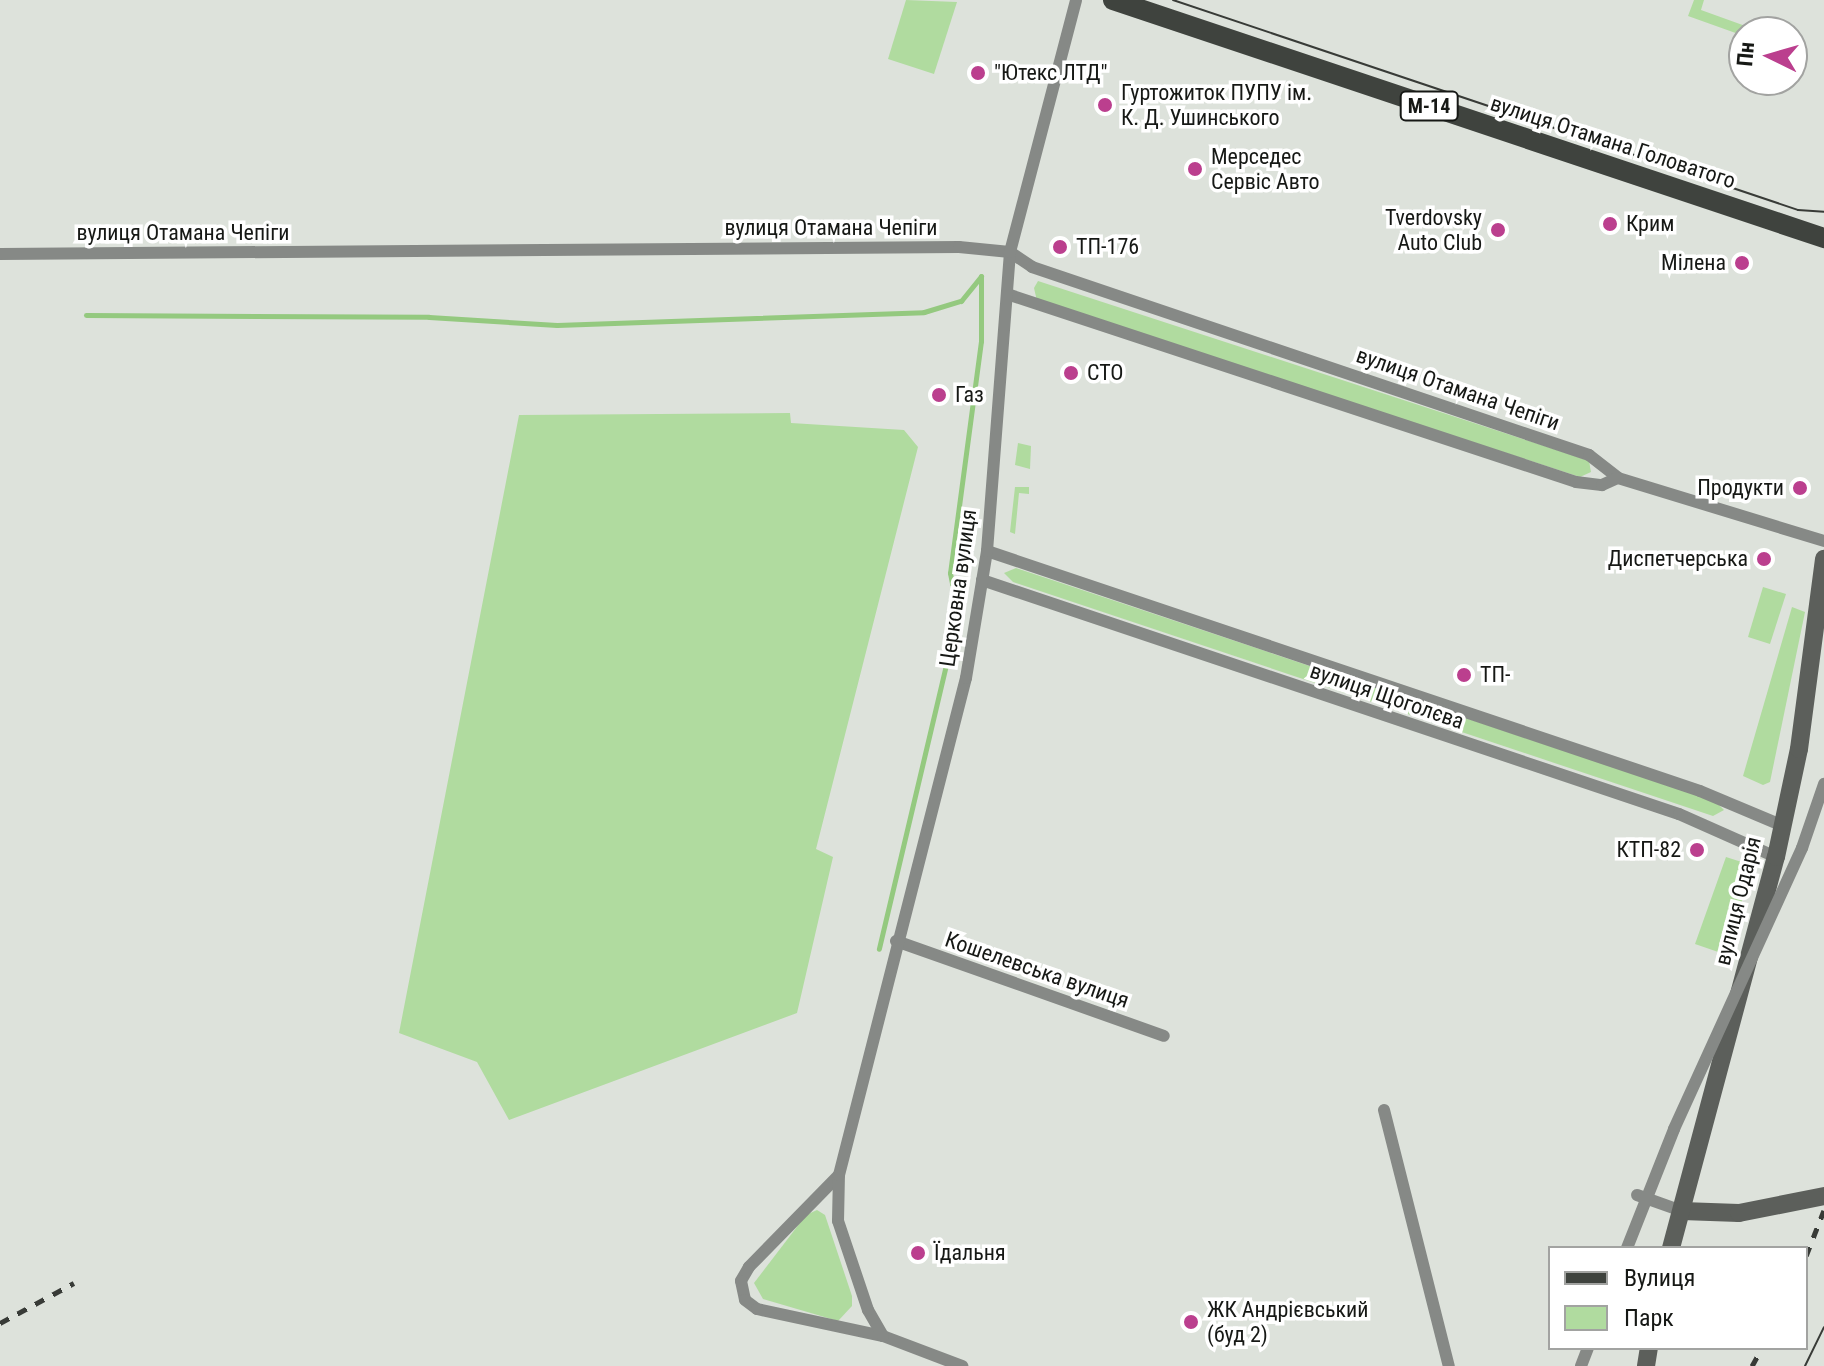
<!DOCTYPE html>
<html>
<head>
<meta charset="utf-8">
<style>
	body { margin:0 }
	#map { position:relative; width:1824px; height:1366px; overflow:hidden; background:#dde2db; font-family:"Roboto Condensed",sans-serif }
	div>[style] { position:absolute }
	.green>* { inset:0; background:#b0db9f }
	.stream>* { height:5px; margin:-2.5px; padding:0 2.5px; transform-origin:2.5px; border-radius:2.5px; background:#94c97f }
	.street>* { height:12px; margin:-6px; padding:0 6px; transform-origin:6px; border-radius:6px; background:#868986 }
	.secondary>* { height:18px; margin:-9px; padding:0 9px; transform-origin:9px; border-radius:9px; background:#5c5f5b }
	.primary>* { height:20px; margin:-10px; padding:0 10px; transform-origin:10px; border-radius:10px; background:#3f433e }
	.tram>* { height:2px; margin:-1px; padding:0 1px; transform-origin:1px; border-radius:1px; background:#383b37 }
	.rail>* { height:5px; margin-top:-2.5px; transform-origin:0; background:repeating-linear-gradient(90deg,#383b37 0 10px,transparent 0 20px) }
	.street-bridge>* { height:12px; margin:-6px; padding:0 6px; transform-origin:6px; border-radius:6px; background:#868986 }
	.dots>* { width:22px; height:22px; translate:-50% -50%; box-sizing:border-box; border:4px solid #fff; border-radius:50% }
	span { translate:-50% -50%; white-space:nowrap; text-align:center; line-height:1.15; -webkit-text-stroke:7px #fff; paint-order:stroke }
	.shield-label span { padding:2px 6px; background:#fff; border:2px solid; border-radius:6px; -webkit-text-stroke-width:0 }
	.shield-label { font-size:20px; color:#161815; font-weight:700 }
	.poi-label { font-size:22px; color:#161815 }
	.left { translate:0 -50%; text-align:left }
	.right { translate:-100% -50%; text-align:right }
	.street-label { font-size:22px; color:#161815 }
	.legend { position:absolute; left:1548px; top:1246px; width:260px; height:104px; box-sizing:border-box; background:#fff; border:2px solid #a2a3a1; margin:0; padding:10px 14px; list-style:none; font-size:24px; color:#161815 }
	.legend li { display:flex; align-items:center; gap:16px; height:40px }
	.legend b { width:40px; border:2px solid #a2a3a1 }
	.north { position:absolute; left:1728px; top:16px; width:80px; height:80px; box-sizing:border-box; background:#fff; border:2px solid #a2a3a1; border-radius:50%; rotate:275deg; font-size:22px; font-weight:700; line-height:32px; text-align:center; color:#161815 }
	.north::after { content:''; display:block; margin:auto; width:28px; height:36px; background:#bb3f8e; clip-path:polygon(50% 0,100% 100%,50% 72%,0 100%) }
</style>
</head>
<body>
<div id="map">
	<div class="green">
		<i style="clip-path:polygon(906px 0,957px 2px,934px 74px,888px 59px)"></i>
		<i style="clip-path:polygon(1694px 0,1704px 0,1701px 10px,1762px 32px,1744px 36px,1688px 16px)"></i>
		<i style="clip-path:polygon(1038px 281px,1569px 454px,1589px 461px,1591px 472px,1580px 477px,1037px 301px,1034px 288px)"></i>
		<i style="clip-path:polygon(790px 413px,791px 423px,904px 430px,918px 447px,816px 849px,833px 857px,797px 1013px,509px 1120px,477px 1062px,399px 1033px,519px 415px)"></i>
		<i style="clip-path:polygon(1018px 443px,1031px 446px,1030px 469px,1015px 465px)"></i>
		<i style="clip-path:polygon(1015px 487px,1029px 487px,1029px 494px,1019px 493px,1015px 534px,1010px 532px)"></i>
		<i style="clip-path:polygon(1016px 568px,1715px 801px,1724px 810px,1713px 816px,1013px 582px,1004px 573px)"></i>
		<i style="clip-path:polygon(1763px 587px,1786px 594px,1770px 644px,1748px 637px)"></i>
		<i style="clip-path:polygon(1792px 607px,1805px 612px,1770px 782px,1763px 785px,1743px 776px)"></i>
		<i style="clip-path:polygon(1726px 857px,1754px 866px,1724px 954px,1695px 944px)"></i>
		<i style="clip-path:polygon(817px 1210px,825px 1215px,852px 1296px,852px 1306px,838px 1321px,763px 1299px,754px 1283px,806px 1215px)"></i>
	</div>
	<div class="stream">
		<i style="left:86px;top:315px;width:343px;rotate:0.3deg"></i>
		<i style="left:429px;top:317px;width:128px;rotate:3.6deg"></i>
		<i style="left:557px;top:325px;width:367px;rotate:-2deg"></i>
		<i style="left:924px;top:312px;width:39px;rotate:-17deg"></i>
		<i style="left:961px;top:301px;width:32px;rotate:-51deg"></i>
		<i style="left:981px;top:276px;width:65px;rotate:90deg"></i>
		<i style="left:981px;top:341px;width:234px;rotate:97.6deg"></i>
		<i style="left:950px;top:573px;width:42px;rotate:79deg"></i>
		<i style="left:958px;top:614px;width:344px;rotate:103.3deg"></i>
	</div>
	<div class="street">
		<i style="left:0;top:254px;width:959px;rotate:-0.42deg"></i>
		<i style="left:959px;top:247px;width:51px;rotate:5.6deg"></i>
		<i style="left:1010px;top:252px;width:27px;rotate:34deg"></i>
		<i style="left:1032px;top:267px;width:588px;rotate:18.65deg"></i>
		<i style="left:1589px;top:455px;width:37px;rotate:38deg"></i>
		<i style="left:1618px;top:478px;width:215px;rotate:17deg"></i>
		<i style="left:1007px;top:294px;width:599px;rotate:18.28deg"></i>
		<i style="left:1576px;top:482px;width:26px;rotate:7deg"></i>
		<i style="left:1602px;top:485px;width:17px;rotate:-24deg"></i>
		<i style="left:987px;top:551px;width:752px;rotate:18.6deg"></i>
		<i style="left:1700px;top:791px;width:88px;rotate:22.8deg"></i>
		<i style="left:982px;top:580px;width:735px;rotate:18.56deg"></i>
		<i style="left:1679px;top:814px;width:106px;rotate:23.9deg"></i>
		<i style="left:896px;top:941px;width:284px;rotate:19.5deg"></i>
		<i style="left:1384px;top:1110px;width:264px;rotate:75.8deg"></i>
		<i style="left:839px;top:1175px;width:129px;rotate:134.4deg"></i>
		<i style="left:749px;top:1267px;width:16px;rotate:120deg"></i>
		<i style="left:741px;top:1281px;width:19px;rotate:78deg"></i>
		<i style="left:745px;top:1300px;width:15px;rotate:37deg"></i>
		<i style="left:757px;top:1309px;width:129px;rotate:12.1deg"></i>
		<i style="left:883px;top:1336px;width:85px;rotate:20.8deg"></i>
		<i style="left:1637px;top:1195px;width:48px;rotate:19.6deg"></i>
		<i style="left:883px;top:1336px;width:30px;rotate:-120deg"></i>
		<i style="left:868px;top:1310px;width:94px;rotate:-108.6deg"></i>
		<i style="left:838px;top:1221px;width:46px;rotate:-88.8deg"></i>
		<i style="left:839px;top:1175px;width:513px;rotate:-75.67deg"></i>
		<i style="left:966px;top:678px;width:129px;rotate:-80.6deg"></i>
		<i style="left:987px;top:551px;width:300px;rotate:-85.6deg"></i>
		<i style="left:1010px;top:252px;width:260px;rotate:-75.3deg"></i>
		<i style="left:1581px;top:1366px;width:19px;rotate:-69deg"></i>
	</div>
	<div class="secondary">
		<i style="left:1682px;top:1211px;width:57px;rotate:2deg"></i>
		<i style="left:1739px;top:1213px;width:87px;rotate:-11.3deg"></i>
		<i style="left:1671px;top:1248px;width:405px;rotate:-75deg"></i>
		<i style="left:1776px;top:857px;width:110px;rotate:-78deg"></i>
		<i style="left:1799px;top:749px;width:192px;rotate:-82.5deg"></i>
		<i style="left:1646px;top:1366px;width:18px;rotate:-81deg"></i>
	</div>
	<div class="primary">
		<i style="left:1113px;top:0;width:750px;rotate:18.51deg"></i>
	</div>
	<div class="tram">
		<i style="left:1173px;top:0;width:659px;rotate:18.57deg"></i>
		<i style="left:1798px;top:210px;width:26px;rotate:4deg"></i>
		<i style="left:1805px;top:1366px;width:43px;rotate:-64deg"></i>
	</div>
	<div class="rail">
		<i style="left:1806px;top:1256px;width:49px;rotate:-68.6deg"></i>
		<i style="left:0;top:1323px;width:84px;rotate:-28.4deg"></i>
		<i style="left:1752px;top:1366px;width:21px;rotate:-61deg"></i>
	</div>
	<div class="street-bridge">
		<i style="left:1627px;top:1248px;width:128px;rotate:-68.4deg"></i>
		<i style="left:1674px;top:1129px;width:309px;rotate:-65.5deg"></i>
		<i style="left:1802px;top:848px;width:68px;rotate:-71deg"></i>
	</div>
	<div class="dots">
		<i style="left:978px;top:73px;background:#bb3f8e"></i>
		<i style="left:1105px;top:105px;background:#bb3f8e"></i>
		<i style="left:1195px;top:169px;background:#bb3f8e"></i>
		<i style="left:1610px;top:224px;background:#bb3f8e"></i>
		<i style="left:1498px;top:230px;background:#bb3f8e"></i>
		<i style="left:1060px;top:247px;background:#bb3f8e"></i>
		<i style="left:1742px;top:263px;background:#bb3f8e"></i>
		<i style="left:1071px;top:373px;background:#bb3f8e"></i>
		<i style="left:939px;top:395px;background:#bb3f8e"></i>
		<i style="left:1800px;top:488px;background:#bb3f8e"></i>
		<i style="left:1764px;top:559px;background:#bb3f8e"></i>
		<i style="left:1464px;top:675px;background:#bb3f8e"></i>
		<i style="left:1697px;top:850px;background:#bb3f8e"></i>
		<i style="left:918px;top:1253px;background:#bb3f8e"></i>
		<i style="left:1191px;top:1322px;background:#bb3f8e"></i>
	</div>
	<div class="shield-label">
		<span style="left:1429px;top:106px">М-14</span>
	</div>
	<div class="poi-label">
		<span class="left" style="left:994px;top:73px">"Ютекс ЛТД"</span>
		<span class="left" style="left:1121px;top:105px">Гуртожиток ПУПУ ім.<br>К. Д. Ушинського</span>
		<span class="left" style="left:1211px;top:169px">Мерседес<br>Сервіс Авто</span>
		<span class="right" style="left:1482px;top:230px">Tverdovsky<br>Auto Club</span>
		<span class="left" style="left:1626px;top:224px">Крим</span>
		<span class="left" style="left:1076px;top:247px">ТП-176</span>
		<span class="right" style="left:1726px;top:263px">Мілена</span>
		<span class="left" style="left:1087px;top:373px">СТО</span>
		<span class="left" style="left:955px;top:395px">Газ</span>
		<span class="right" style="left:1784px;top:488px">Продукти</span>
		<span class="right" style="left:1748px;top:559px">Диспетчерська</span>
		<span class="left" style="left:1480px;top:675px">ТП-</span>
		<span class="right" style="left:1681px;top:850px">КТП-82</span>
		<span class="left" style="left:934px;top:1253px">Їдальня</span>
		<span class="left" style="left:1207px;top:1322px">ЖК Андрієвський<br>(буд 2)</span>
	</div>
	<div class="street-label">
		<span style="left:1613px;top:142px;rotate:18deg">вулиця Отамана Головатого</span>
		<span style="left:831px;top:228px">вулиця Отамана Чепіги</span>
		<span style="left:183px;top:233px">вулиця Отамана Чепіги</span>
		<span style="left:1458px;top:389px;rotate:19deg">вулиця Отамана Чепіги</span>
		<span style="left:958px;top:588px;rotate:-82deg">Церковна вулиця</span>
		<span style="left:1387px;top:696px;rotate:19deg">вулиця Щоголєва</span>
		<span style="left:1738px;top:901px;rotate:-76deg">вулиця Одарія</span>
		<span style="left:1037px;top:970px;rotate:19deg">Кошелевська вулиця</span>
	</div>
	<ul class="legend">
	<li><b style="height:10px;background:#3f433e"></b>Вулиця</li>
	<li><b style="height:22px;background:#b0db9f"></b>Парк</li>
	</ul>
	<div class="north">Пн</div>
</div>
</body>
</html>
